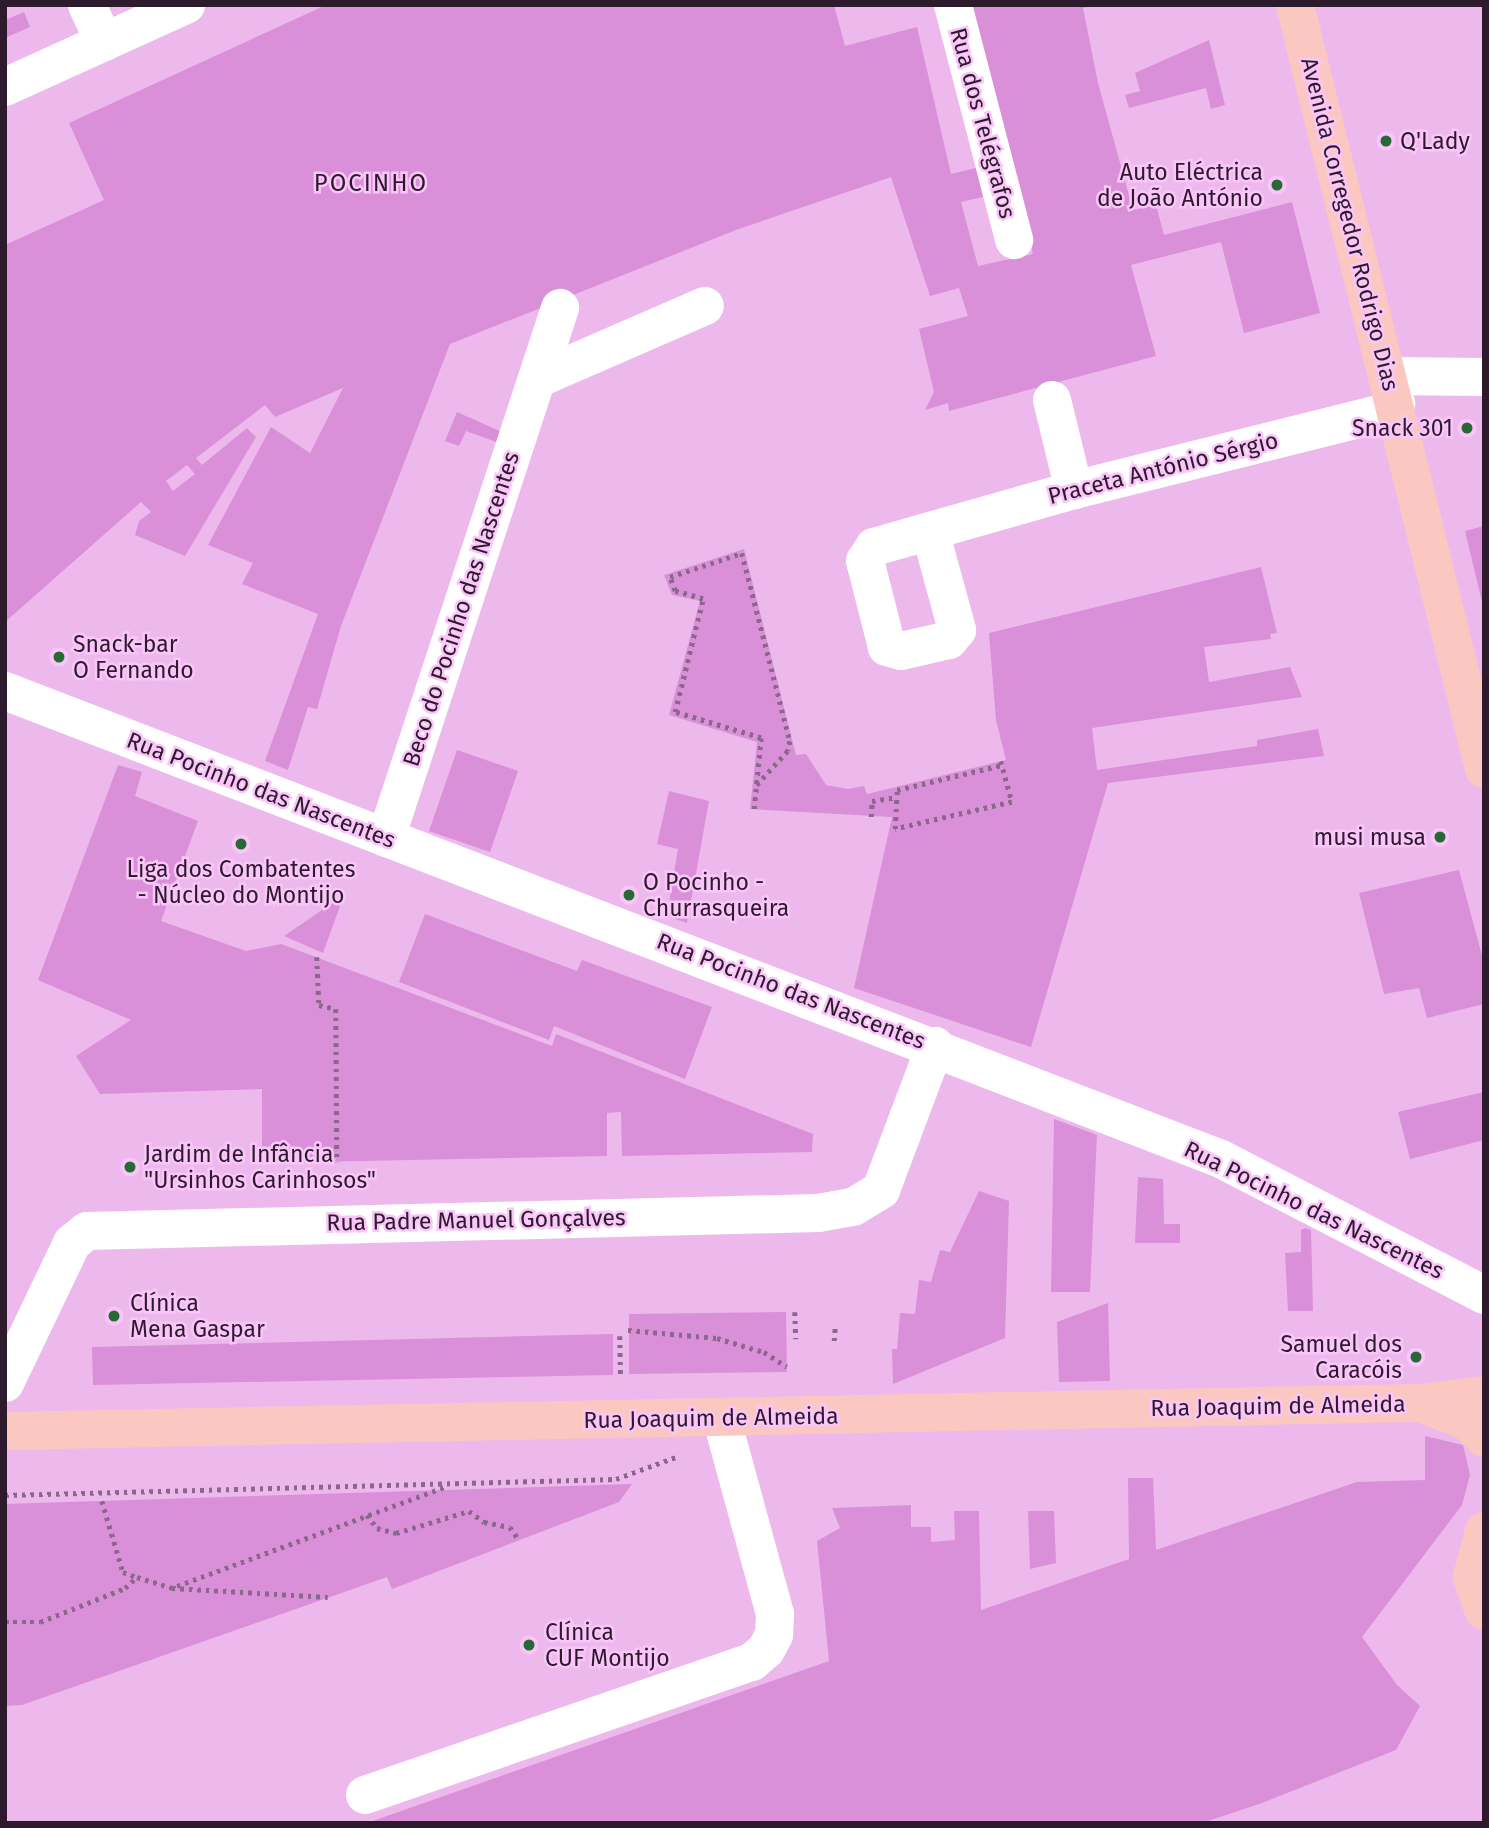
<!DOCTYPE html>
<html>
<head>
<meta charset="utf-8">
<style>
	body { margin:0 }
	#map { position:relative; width:1489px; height:1828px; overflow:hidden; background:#edb9ec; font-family:"Fira Sans",sans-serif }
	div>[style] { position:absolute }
	.green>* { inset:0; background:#da8fd9 }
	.path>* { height:4.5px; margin-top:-2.25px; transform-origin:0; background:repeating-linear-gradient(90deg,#8b688b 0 3.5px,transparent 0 8.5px) }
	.minor>* { height:38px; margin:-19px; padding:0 19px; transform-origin:19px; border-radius:19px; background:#fff }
	.major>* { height:38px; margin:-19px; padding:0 19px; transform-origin:19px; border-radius:19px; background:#fbc7c1 }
	.dots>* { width:19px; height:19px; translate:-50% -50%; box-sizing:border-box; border:4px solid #fac6f9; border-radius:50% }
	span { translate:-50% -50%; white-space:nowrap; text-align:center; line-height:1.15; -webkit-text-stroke:5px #fac6f9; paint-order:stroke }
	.street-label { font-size:23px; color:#2d1a2d }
	.poi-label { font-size:23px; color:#2d1a2d }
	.left { translate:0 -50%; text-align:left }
	.right { translate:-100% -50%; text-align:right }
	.neighbourhood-label { font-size:24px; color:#2d1a2d; letter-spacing:2px }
	.frame { position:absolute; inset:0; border:7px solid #2d1a2d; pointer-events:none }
</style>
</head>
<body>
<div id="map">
	<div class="green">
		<i style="clip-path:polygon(evenodd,326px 5px,834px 5px,845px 46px,917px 27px,951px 174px,976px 168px,983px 197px,961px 202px,978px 266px,1033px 254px,971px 5px,1095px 5px,1083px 8px,1098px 83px,1133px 210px,1156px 205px,1164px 235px,1292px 202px,1320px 313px,1244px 333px,1221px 242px,1131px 265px,1156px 356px,949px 411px,948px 403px,925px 410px,934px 392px,919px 329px,968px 316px,959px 288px,930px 296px,891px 177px,736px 230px,450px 344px,341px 626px,317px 709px,308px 707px,288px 770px,265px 761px,318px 614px,242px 584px,253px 563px,208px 545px,271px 427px,310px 453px,343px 388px,275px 417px,265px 405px,196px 458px,202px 465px,247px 428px,256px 437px,185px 556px,135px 535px,139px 521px,151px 512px,141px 502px,5px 622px,5px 245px,104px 200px,69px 123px,326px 5px,187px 465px,195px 474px,173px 491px,166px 481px,187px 465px)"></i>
		<i style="clip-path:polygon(24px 12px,30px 27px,5px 38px,5px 20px)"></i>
		<i style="clip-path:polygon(1209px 40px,1225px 105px,1211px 109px,1206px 88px,1129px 108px,1125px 95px,1140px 91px,1135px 73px)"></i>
		<i style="clip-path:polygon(457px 412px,502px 432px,499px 443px,466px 431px,459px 446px,445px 441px)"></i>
		<i style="clip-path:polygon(1484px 526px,1484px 610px,1465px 531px)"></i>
		<i style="clip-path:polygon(744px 549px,796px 755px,806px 754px,826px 785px,848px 789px,864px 786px,867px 794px,1006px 760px,996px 720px,989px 633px,1261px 567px,1277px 633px,1270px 634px,1271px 639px,1204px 647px,1209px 682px,1290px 667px,1302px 697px,1092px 728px,1097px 770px,1257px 746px,1257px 740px,1318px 729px,1324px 756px,1108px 783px,1031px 1047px,854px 988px,892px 817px,750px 809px,757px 742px,669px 715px,700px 601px,672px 595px,664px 575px)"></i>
		<i style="clip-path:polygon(457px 750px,518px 771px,490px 852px,429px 831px)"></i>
		<i style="clip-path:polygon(118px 765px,142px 772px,135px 796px,198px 821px,161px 921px,246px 951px,281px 944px,552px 1046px,556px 1034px,813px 1134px,812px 1152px,622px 1156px,621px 1112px,607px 1113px,607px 1156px,262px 1163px,262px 1089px,100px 1094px,76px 1056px,131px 1020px,38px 980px)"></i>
		<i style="clip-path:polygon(669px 791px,709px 801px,687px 923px,667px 916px,678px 849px,657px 844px)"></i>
		<i style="clip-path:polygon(1459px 870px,1484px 963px,1484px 1004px,1427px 1018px,1419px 988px,1384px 994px,1359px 893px)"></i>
		<i style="clip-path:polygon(344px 895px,323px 953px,284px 936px)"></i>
		<i style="clip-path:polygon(425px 914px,577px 971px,582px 960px,712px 1007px,685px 1079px,554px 1026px,549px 1040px,399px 982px)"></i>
		<i style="clip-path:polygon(1484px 1092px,1484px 1140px,1410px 1159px,1398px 1112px)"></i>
		<i style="clip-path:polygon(1054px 1119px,1097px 1135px,1090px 1292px,1051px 1292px)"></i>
		<i style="clip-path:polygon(1138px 1177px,1163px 1179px,1164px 1224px,1180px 1224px,1180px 1243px,1135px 1243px)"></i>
		<i style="clip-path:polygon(979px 1191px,1009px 1201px,1005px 1338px,893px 1384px,892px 1349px,897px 1349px,900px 1313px,915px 1314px,919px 1280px,931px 1282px,940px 1250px,950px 1252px)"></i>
		<i style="clip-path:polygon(1305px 1228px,1311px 1230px,1313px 1311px,1288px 1311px,1285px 1253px,1301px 1252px,1301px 1230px)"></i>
		<i style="clip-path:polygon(1108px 1303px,1110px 1381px,1059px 1382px,1057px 1322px)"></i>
		<i style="clip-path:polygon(786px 1312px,787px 1372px,629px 1374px,629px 1314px)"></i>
		<i style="clip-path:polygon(613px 1334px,613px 1375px,93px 1385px,92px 1347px)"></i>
		<i style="clip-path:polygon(1425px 1436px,1463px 1445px,1470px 1475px,1462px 1505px,1362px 1637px,1397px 1685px,1420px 1706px,1396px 1750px,1262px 1803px,1202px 1823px,367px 1823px,829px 1661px,817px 1541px,840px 1528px,832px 1508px,911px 1505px,911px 1527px,931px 1527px,931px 1542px,955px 1540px,954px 1511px,979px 1511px,981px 1610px,1129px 1559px,1128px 1478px,1153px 1478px,1156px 1550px,1357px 1482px,1425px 1480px)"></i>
		<i style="clip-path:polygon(632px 1484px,619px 1502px,392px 1589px,387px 1577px,22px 1705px,5px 1706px,5px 1504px)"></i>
		<i style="clip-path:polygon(1028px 1511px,1054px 1511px,1056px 1563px,1030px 1569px)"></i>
	</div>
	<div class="path">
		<i style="left:1001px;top:761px;width:42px;rotate:75deg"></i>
		<i style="left:1012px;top:802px;width:120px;rotate:167deg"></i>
		<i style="left:895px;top:829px;width:39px;rotate:-87deg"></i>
		<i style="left:897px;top:790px;width:108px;rotate:-13.4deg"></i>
		<i style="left:754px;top:809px;width:71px;rotate:-84.4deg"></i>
		<i style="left:761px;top:738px;width:90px;rotate:-163.2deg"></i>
		<i style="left:675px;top:712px;width:116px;rotate:-76.1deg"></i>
		<i style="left:703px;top:599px;width:29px;rotate:-164deg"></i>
		<i style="left:675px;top:591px;width:15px;rotate:-110deg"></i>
		<i style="left:670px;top:577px;width:76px;rotate:-18.4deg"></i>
		<i style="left:742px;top:553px;width:194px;rotate:75.7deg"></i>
		<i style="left:790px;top:741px;width:10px;rotate:101deg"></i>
		<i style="left:788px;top:751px;width:47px;rotate:132.4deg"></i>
		<i style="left:871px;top:817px;width:16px;rotate:-86deg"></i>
		<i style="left:872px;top:801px;width:24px;rotate:-9deg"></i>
		<i style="left:317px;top:957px;width:48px;rotate:87.6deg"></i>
		<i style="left:319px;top:1005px;width:17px;rotate:13deg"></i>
		<i style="left:336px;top:1009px;width:153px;rotate:89.6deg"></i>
		<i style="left:795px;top:1312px;width:27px;rotate:88deg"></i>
		<i style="left:628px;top:1330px;width:89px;rotate:5.1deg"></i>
		<i style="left:717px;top:1338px;width:49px;rotate:16.6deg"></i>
		<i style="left:764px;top:1352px;width:27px;rotate:33deg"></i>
		<i style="left:620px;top:1336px;width:39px;rotate:89deg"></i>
		<i style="left:834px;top:1341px;width:16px;rotate:-86deg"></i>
		<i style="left:5px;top:1495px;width:611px;rotate:-1.5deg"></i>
		<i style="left:616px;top:1479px;width:67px;rotate:-20.1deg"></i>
		<i style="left:102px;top:1501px;width:74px;rotate:73.5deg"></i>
		<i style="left:123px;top:1572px;width:15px;rotate:20deg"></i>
		<i style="left:367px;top:1515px;width:16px;rotate:52deg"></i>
		<i style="left:377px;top:1528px;width:20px;rotate:15deg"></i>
		<i style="left:396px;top:1533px;width:76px;rotate:-16.8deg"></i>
		<i style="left:469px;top:1511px;width:19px;rotate:36deg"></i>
		<i style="left:484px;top:1522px;width:26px;rotate:11deg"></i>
		<i style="left:510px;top:1527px;width:16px;rotate:55deg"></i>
		<i style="left:177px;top:1586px;width:285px;rotate:-20.3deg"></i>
		<i style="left:5px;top:1622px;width:35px"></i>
		<i style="left:40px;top:1622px;width:92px;rotate:-21.8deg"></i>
		<i style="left:125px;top:1588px;width:16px;rotate:-43deg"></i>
		<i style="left:137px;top:1577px;width:37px;rotate:17deg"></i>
		<i style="left:172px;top:1588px;width:156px;rotate:3.3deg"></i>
	</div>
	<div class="minor">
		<i style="left:87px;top:5px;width:41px;rotate:65.3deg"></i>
		<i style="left:953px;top:5px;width:243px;rotate:75.4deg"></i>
		<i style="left:5px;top:87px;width:199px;rotate:-24.4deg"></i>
		<i style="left:1389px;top:376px;width:95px;rotate:0.6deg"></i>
		<i style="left:537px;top:379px;width:183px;rotate:-23.5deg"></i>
		<i style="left:1052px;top:400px;width:93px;rotate:76.3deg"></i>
		<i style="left:930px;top:531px;width:103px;rotate:74.7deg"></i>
		<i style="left:957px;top:630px;width:13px;rotate:129deg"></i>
		<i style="left:949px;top:640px;width:49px;rotate:167.1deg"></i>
		<i style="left:901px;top:651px;width:15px;rotate:-164deg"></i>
		<i style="left:887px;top:647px;width:89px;rotate:-104.3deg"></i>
		<i style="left:865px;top:561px;width:17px;rotate:-57deg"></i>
		<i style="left:874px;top:547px;width:58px;rotate:-15.9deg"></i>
		<i style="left:930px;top:531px;width:150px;rotate:-15.9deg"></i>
		<i style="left:1074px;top:490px;width:313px;rotate:-14deg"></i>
		<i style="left:1378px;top:414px;width:21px;rotate:-29deg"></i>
		<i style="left:5px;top:691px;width:1303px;rotate:21.05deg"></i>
		<i style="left:1221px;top:1159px;width:296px;rotate:27.3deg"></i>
		<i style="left:386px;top:838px;width:558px;rotate:-71.82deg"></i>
		<i style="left:5px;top:1383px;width:155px;rotate:-64.4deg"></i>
		<i style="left:72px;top:1243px;width:19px;rotate:-39deg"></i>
		<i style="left:87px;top:1231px;width:731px;rotate:-1.41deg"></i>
		<i style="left:818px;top:1213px;width:36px;rotate:-10deg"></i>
		<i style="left:853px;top:1207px;width:33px;rotate:-31deg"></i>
		<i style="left:881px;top:1190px;width:154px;rotate:-69.4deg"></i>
		<i style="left:365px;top:1795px;width:409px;rotate:-19deg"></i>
		<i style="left:752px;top:1662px;width:18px;rotate:-41deg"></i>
		<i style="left:766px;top:1650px;width:17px;rotate:-62deg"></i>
		<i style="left:774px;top:1635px;width:21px;rotate:-87deg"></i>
		<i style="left:775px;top:1614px;width:204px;rotate:-105.3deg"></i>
	</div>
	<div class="major">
		<i style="left:1295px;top:5px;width:787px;rotate:76.11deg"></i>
		<i style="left:1420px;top:1403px;width:50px;rotate:21deg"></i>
		<i style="left:1467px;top:1421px;width:24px;rotate:45deg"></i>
		<i style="left:5px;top:1431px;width:1413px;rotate:-1.14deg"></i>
		<i style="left:1418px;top:1403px;width:66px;rotate:-6.9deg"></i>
		<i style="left:1484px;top:1531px;width:48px;rotate:104.6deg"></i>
		<i style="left:1472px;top:1577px;width:36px;rotate:71deg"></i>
	</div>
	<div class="dots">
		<i style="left:1386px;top:141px;background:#276933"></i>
		<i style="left:1277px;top:185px;background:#276933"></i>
		<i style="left:1467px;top:428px;background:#276933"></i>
		<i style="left:59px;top:657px;background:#276933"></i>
		<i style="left:1440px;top:837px;background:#276933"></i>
		<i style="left:241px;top:844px;background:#276933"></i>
		<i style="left:629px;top:895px;background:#276933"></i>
		<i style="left:130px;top:1167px;background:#276933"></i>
		<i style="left:114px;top:1316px;background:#276933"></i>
		<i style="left:1416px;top:1357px;background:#276933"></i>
		<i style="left:529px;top:1645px;background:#276933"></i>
	</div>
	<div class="street-label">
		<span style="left:983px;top:123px;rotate:75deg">Rua dos Telégrafos</span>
		<span style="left:1350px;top:224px;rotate:76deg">Avenida Corregedor Rodrigo Dias</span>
		<span style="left:1163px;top:468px;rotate:-14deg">Praceta António Sérgio</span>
		<span style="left:461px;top:609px;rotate:-72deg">Beco do Pocinho das Nascentes</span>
		<span style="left:261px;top:790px;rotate:21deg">Rua Pocinho das Nascentes</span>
		<span style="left:791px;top:991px;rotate:21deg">Rua Pocinho das Nascentes</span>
		<span style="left:1314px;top:1210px;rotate:26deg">Rua Pocinho das Nascentes</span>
		<span style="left:476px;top:1220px;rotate:-1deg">Rua Padre Manuel Gonçalves</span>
		<span style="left:1278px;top:1406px;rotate:-1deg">Rua Joaquim de Almeida</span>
		<span style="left:711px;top:1418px;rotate:-1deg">Rua Joaquim de Almeida</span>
	</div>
	<div class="poi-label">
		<span class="left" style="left:1400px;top:141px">Q'Lady</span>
		<span class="right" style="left:1263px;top:185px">Auto Eléctrica<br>de João António</span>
		<span class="right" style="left:1453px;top:428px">Snack 301</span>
		<span class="left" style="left:73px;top:657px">Snack-bar<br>O Fernando</span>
		<span class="right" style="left:1426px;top:837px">musi musa</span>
		<span style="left:241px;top:882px">Liga dos Combatentes<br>- Núcleo do Montijo</span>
		<span class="left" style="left:643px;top:895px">O Pocinho -<br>Churrasqueira</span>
		<span class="left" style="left:144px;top:1167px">Jardim de Infância<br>"Ursinhos Carinhosos"</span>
		<span class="left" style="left:130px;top:1316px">Clínica<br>Mena Gaspar</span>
		<span class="right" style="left:1402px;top:1357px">Samuel dos<br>Caracóis</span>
		<span class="left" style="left:545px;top:1645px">Clínica<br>CUF Montijo</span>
	</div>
	<div class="neighbourhood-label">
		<span style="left:371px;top:184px">POCINHO</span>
	</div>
	<div class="frame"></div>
</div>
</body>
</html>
